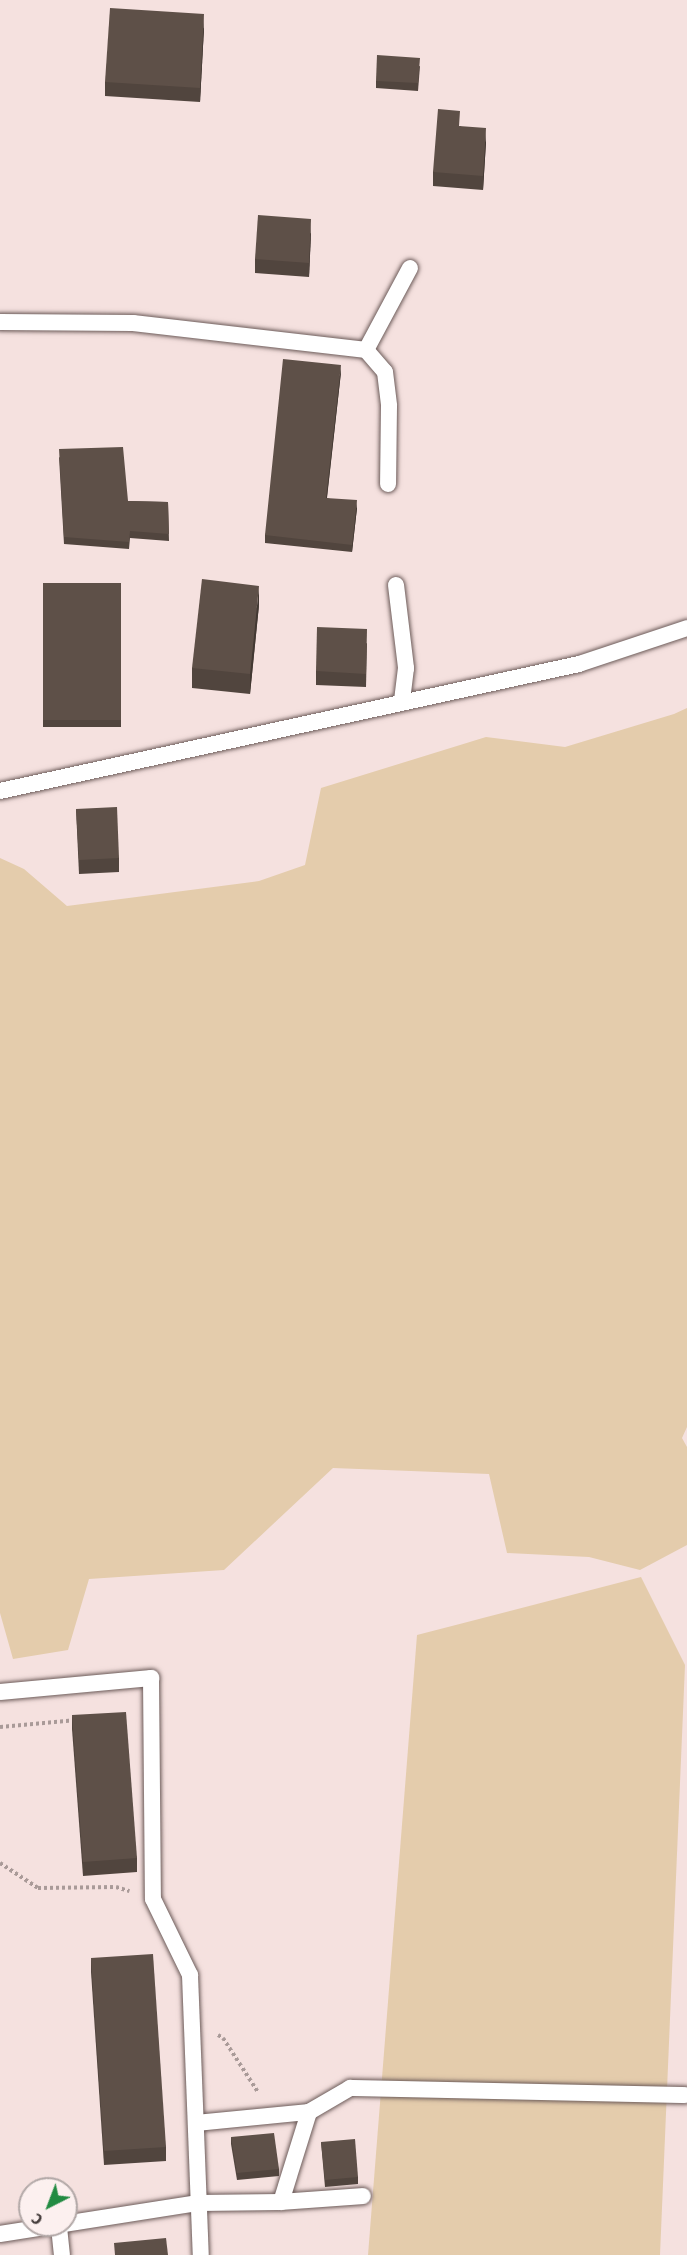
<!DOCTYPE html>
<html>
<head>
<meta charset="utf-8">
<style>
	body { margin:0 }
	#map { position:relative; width:687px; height:2255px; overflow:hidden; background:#f5e1df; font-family:"Fira Sans Condensed",sans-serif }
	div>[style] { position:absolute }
	.green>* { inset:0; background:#e4ccac }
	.path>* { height:4px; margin-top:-2px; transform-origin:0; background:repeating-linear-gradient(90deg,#a99a98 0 3px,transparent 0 6px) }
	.roads { filter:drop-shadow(0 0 2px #6c5b59) drop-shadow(0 0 2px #6c5b59) }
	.lane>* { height:16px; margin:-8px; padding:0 8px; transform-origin:8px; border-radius:8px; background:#fff }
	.wall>* { inset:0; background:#51453e }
	.shaded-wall>* { inset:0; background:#423832 }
	.building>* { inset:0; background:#5e5048 }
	span { translate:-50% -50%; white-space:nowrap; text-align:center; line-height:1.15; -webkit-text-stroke:6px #fcf0ef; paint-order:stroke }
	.north { position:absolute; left:18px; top:2177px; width:60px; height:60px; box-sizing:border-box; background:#fcf0ef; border:2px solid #b2a8a7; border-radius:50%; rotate:222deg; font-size:16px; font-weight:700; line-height:24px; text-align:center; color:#433b3a }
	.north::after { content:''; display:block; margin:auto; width:21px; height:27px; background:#228b42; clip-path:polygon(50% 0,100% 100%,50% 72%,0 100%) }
</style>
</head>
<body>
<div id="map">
	<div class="green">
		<i style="clip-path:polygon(687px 708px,687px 1427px,682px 1438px,687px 1447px,687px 1545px,640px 1570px,589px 1557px,507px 1553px,489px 1474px,333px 1468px,224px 1570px,89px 1579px,68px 1650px,13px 1659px,0 1613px,0 858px,24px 869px,67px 906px,259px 881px,305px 865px,321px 788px,486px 737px,565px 747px,674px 714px)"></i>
		<i style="clip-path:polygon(641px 1577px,685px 1665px,660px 2255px,368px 2255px,417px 1635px)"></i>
	</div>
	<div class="path">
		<i style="left:0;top:1727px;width:77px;rotate:-5.2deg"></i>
		<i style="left:0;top:1863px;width:45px;rotate:33.3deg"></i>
		<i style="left:38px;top:1888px;width:78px;rotate:-0.7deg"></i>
		<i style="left:116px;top:1887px;width:14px;rotate:17deg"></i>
		<i style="left:218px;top:2035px;width:6px;rotate:31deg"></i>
		<i style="left:223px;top:2038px;width:64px;rotate:57.1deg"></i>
	</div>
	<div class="roads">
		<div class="lane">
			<i style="left:0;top:322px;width:133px;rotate:0.4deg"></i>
			<i style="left:133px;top:323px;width:235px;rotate:6.6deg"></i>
			<i style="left:366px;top:350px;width:29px;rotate:49deg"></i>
			<i style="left:385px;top:372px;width:34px;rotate:83deg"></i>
			<i style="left:389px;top:406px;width:78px;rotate:90.7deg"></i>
			<i style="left:366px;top:350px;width:93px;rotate:-61.8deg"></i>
			<i style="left:396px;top:585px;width:84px;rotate:83.1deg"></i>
			<i style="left:406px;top:668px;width:35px;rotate:97deg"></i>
			<i style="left:0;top:791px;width:593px;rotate:-12.37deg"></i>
			<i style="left:579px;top:664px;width:114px;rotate:-18.4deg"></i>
			<i style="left:0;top:1692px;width:152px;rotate:-5.3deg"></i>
			<i style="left:151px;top:1678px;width:221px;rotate:89.5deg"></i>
			<i style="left:153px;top:1899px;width:85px;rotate:64deg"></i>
			<i style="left:190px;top:1975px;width:280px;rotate:87.8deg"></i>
			<i style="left:196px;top:2123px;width:114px;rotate:-5.6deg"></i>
			<i style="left:309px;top:2112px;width:48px;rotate:-30.3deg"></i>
			<i style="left:350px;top:2088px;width:335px;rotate:1.2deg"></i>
			<i style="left:281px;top:2202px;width:82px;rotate:-4.2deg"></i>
			<i style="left:59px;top:2227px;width:28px;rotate:84deg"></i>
			<i style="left:0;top:2234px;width:201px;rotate:-8.9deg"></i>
			<i style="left:199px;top:2203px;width:82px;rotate:-0.7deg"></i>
			<i style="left:281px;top:2202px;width:94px;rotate:-72.7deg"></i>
		</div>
	</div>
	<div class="wall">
		<i style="clip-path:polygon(204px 28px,200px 102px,105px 96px,105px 82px)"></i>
		<i style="clip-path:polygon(420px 66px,418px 91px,376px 88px,376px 81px)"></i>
		<i style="clip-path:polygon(460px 126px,486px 142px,483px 190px,433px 186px,433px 172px)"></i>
		<i style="clip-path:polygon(311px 233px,309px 277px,255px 273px,255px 259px)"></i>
		<i style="clip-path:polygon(341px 372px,327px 498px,357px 508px,352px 552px,265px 543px,265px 535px)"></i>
		<i style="clip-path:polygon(59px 457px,128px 501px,168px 502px,169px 541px,130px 538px,129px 549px,64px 544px)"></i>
		<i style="clip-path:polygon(43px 583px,121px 583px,121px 727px,43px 727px)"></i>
		<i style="clip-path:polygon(259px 605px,250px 694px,192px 688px,192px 668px)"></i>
		<i style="clip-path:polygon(367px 643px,366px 687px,316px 685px,316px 671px)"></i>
		<i style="clip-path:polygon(76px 809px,119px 858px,119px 872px,79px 874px)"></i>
		<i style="clip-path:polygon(72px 1715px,137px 1858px,137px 1872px,83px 1876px,72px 1729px)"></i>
		<i style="clip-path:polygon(91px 1958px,166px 2147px,166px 2161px,104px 2165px,91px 1972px)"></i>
		<i style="clip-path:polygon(231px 2137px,279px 2169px,279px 2176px,237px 2180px,231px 2144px)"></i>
		<i style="clip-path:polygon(321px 2142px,358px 2177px,358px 2184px,325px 2187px)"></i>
	</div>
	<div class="shaded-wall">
		<i style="clip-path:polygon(204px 14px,204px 28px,200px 102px,200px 88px)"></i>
		<i style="clip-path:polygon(486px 128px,486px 142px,483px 190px,483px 176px)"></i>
		<i style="clip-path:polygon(311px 219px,311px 233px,309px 277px,309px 263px)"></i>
		<i style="clip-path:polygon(341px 365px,341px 372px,326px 505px,326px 498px)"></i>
		<i style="clip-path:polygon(357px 500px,357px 508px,352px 552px,352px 545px)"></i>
		<i style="clip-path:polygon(259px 586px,259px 605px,250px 694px,250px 674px)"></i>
	</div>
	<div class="building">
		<i style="clip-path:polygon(110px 8px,204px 14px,200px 88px,105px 82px)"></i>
		<i style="clip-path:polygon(377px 55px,420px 58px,418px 83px,376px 81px)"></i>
		<i style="clip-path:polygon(438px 109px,460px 111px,459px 126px,486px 128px,483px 176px,433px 172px)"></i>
		<i style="clip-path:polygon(258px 215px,311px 219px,309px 263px,255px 259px)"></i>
		<i style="clip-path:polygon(283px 359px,341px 365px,326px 498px,357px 500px,352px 545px,265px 535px)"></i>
		<i style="clip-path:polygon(123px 447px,128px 501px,168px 502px,169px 534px,130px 531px,129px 542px,64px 537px,59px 449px)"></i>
		<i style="clip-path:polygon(202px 579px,259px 586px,250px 674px,192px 668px)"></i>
		<i style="clip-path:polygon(43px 583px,121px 583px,121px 720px,43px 720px)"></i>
		<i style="clip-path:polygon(317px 627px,367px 629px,366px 674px,316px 671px)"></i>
		<i style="clip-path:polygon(117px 807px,119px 858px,79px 860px,76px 809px)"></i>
		<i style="clip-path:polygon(126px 1712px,137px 1858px,83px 1862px,72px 1715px)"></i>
		<i style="clip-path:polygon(153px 1954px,166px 2147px,104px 2151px,91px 1958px)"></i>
		<i style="clip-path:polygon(274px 2133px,279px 2169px,237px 2173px,231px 2137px)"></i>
		<i style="clip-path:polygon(355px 2139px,358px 2177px,325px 2180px,321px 2142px)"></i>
		<i style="clip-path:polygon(166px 2238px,168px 2255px,115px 2255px,114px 2243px)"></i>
	</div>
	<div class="north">С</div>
</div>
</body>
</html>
